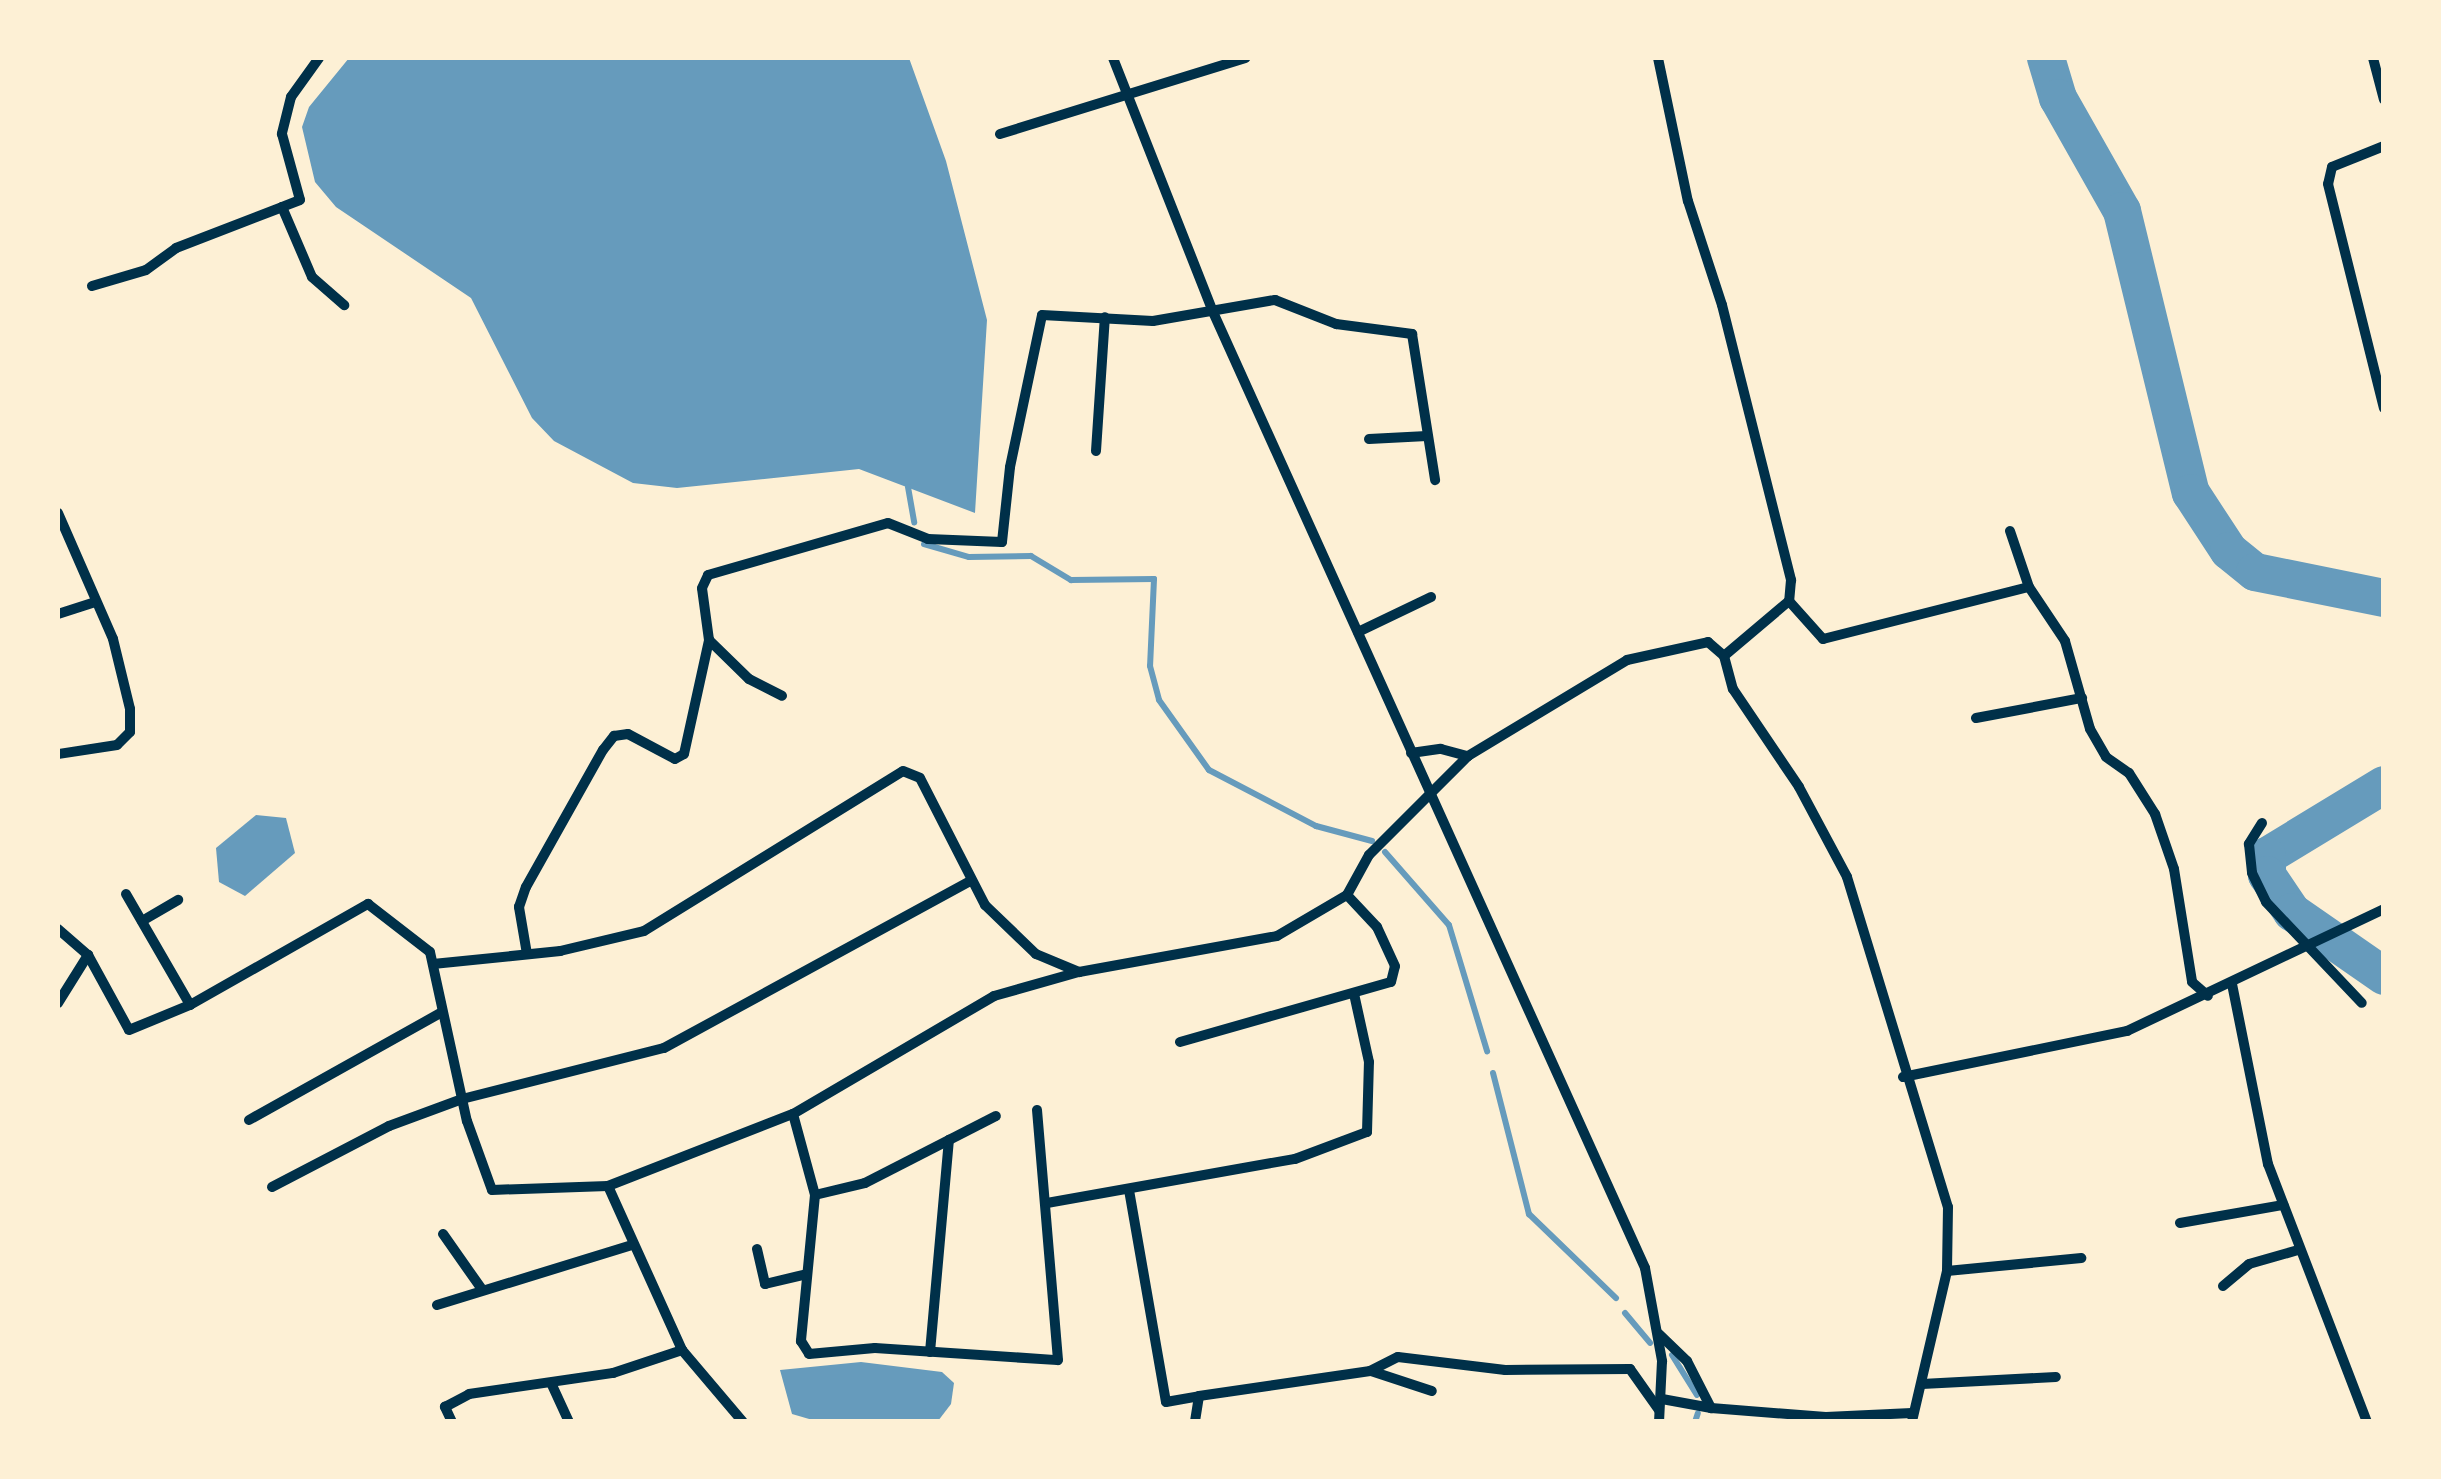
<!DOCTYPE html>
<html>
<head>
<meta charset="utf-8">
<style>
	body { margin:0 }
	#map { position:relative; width:2441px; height:1479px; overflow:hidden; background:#fdf0d5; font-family:"Noto Serif",serif }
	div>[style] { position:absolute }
	.water>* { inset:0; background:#669bbc }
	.stream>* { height:6px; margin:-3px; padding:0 3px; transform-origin:3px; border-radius:3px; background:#669bbc }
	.river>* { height:38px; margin:-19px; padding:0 19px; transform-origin:19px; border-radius:19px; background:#669bbc }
	.minor>* { height:10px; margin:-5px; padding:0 5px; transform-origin:5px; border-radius:5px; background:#003049 }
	span { translate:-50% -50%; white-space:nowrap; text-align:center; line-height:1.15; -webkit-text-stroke:10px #fdf0d5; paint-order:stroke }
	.frame { position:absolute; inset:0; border:60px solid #fdf0d5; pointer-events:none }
</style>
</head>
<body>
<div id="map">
	<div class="water">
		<i style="clip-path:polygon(349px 58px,909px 58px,946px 161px,987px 320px,975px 513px,859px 469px,677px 488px,633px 483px,554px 441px,532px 418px,471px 298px,336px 207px,315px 182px,302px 127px,309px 107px)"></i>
		<i style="clip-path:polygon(256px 815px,286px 818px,295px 853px,245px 896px,219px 882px,216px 848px)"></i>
		<i style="clip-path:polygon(861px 1362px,942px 1372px,954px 1383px,951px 1404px,938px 1421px,816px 1421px,792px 1414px,780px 1370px)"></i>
	</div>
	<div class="stream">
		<i style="left:908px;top:487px;width:36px;rotate:80deg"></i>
		<i style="left:924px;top:544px;width:47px;rotate:16.1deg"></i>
		<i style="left:969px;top:557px;width:62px;rotate:-0.9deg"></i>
		<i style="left:1031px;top:556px;width:47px;rotate:31deg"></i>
		<i style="left:1071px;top:580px;width:83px;rotate:-0.7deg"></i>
		<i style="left:1154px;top:579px;width:87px;rotate:92.6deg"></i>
		<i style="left:1150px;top:666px;width:35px;rotate:75deg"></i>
		<i style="left:1159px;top:700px;width:86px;rotate:54.5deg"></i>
		<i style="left:1209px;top:770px;width:121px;rotate:27.6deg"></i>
		<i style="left:1316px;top:826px;width:58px;rotate:15deg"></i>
		<i style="left:1385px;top:852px;width:97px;rotate:48.8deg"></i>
		<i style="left:1449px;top:925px;width:132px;rotate:73.2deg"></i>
		<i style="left:1493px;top:1073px;width:146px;rotate:75.7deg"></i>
		<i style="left:1529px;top:1214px;width:121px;rotate:44deg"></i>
		<i style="left:1625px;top:1313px;width:39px;rotate:50deg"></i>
		<i style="left:1672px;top:1355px;width:47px;rotate:58deg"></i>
		<i style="left:1695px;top:1422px;width:9px;rotate:-72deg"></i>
	</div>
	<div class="river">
		<i style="left:2046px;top:58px;width:42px;rotate:73.3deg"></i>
		<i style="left:2058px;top:98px;width:130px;rotate:60.5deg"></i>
		<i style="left:2122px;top:211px;width:290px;rotate:76.3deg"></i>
		<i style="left:2191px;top:493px;width:69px;rotate:56.8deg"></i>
		<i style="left:2229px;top:551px;width:33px;rotate:39deg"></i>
		<i style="left:2255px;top:572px;width:132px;rotate:11.4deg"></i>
		<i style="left:2384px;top:785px;width:137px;rotate:148.7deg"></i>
		<i style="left:2267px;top:856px;width:19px;rotate:90deg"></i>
		<i style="left:2267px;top:875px;width:45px;rotate:56deg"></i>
		<i style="left:2292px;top:912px;width:112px;rotate:34.8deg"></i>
	</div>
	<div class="minor">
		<i style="left:319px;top:58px;width:48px;rotate:125.7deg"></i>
		<i style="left:291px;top:97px;width:38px;rotate:104deg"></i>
		<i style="left:282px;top:134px;width:68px;rotate:74.7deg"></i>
		<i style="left:300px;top:200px;width:19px;rotate:159deg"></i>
		<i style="left:282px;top:207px;width:76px;rotate:66.8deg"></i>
		<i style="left:312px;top:277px;width:43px;rotate:41.2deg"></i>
		<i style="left:1113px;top:58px;width:273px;rotate:68.5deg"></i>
		<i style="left:1213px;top:312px;width:1049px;rotate:65.68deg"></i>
		<i style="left:1645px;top:1268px;width:95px;rotate:79.6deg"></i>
		<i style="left:1662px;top:1361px;width:61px;rotate:92.8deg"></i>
		<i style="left:1658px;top:58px;width:146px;rotate:78.2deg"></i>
		<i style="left:1688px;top:201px;width:109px;rotate:71.9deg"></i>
		<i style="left:1722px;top:305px;width:284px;rotate:75.9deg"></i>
		<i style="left:1791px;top:580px;width:21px;rotate:95deg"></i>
		<i style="left:1789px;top:601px;width:85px;rotate:139.8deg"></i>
		<i style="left:1724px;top:656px;width:34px;rotate:75deg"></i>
		<i style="left:1733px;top:689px;width:118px;rotate:56deg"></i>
		<i style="left:1799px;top:787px;width:102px;rotate:61.9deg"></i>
		<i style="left:1847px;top:877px;width:345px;rotate:73deg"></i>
		<i style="left:1948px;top:1207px;width:64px;rotate:90.9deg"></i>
		<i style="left:1947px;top:1271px;width:155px;rotate:103.1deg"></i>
		<i style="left:2373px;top:58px;width:43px;rotate:75.3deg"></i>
		<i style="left:1000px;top:134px;width:257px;rotate:-17.2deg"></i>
		<i style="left:2384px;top:146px;width:56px;rotate:158deg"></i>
		<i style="left:2332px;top:167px;width:17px;rotate:103deg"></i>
		<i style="left:2328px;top:184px;width:231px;rotate:76deg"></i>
		<i style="left:92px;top:286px;width:56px;rotate:-16.5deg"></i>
		<i style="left:146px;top:270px;width:37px;rotate:-36deg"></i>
		<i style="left:176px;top:248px;width:114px;rotate:-21.1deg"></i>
		<i style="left:1369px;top:439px;width:58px;rotate:-3deg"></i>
		<i style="left:1096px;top:451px;width:134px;rotate:-86.2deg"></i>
		<i style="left:58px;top:513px;width:137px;rotate:66.4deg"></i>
		<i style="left:113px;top:639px;width:72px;rotate:76.3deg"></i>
		<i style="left:130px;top:709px;width:23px;rotate:90deg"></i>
		<i style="left:130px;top:732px;width:18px;rotate:135deg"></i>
		<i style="left:117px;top:745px;width:60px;rotate:171.3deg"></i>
		<i style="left:2010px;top:531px;width:59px;rotate:71.3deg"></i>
		<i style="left:1789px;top:601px;width:51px;rotate:48.2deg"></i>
		<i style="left:1823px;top:639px;width:212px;rotate:-14.2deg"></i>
		<i style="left:2029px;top:587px;width:65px;rotate:56.3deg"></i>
		<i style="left:2065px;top:641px;width:91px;rotate:74.1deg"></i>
		<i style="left:2090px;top:729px;width:32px;rotate:60deg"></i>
		<i style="left:2106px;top:757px;width:28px;rotate:35deg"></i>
		<i style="left:2129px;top:773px;width:49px;rotate:57.6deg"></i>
		<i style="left:2155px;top:814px;width:58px;rotate:70.9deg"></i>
		<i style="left:2174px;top:869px;width:114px;rotate:80.9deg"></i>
		<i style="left:2192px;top:982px;width:21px;rotate:41deg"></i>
		<i style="left:58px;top:614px;width:40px;rotate:-18deg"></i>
		<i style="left:1358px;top:632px;width:81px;rotate:-25.6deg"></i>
		<i style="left:709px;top:640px;width:56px;rotate:44.3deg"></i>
		<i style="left:749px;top:679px;width:37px;rotate:27deg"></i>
		<i style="left:1976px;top:718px;width:108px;rotate:-10.7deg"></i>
		<i style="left:1411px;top:753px;width:30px;rotate:-8deg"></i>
		<i style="left:1441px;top:749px;width:28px;rotate:15deg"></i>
		<i style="left:2262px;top:823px;width:25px;rotate:122deg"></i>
		<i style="left:2249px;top:844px;width:29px;rotate:84deg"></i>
		<i style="left:2252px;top:873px;width:32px;rotate:64deg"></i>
		<i style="left:2266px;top:902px;width:139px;rotate:46.5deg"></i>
		<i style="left:126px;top:894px;width:128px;rotate:60deg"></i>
		<i style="left:142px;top:921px;width:42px;rotate:-30.3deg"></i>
		<i style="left:58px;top:929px;width:40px;rotate:41deg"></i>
		<i style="left:88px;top:955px;width:85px;rotate:61.3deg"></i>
		<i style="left:129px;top:1030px;width:66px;rotate:-22.3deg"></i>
		<i style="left:190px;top:1005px;width:205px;rotate:-29.6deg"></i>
		<i style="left:368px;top:904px;width:78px;rotate:37.7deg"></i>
		<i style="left:430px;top:952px;width:173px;rotate:77.7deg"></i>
		<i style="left:467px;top:1121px;width:73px;rotate:70.1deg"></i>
		<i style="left:492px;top:1190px;width:116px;rotate:-2deg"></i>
		<i style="left:608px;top:1186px;width:199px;rotate:-21.3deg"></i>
		<i style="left:793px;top:1114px;width:233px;rotate:-30.4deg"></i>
		<i style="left:994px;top:996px;width:88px;rotate:-15.8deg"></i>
		<i style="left:1079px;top:972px;width:201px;rotate:-10.3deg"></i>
		<i style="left:1277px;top:936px;width:81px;rotate:-30.4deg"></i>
		<i style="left:1347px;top:895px;width:46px;rotate:-61.2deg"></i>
		<i style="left:1369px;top:855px;width:140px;rotate:-45deg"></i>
		<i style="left:1468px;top:756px;width:186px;rotate:-31.1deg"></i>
		<i style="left:1627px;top:660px;width:83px;rotate:-12.5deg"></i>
		<i style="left:1708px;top:642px;width:21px;rotate:41deg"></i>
		<i style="left:527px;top:954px;width:48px;rotate:-99.7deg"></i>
		<i style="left:519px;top:907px;width:21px;rotate:-71deg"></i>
		<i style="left:526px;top:887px;width:157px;rotate:-60.7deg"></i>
		<i style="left:603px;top:750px;width:18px;rotate:-52deg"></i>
		<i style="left:614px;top:736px;width:14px;rotate:-8deg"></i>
		<i style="left:628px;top:734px;width:53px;rotate:28deg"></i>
		<i style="left:675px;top:759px;width:10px;rotate:-29deg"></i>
		<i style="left:684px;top:754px;width:117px;rotate:-77.6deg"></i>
		<i style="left:709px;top:640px;width:52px;rotate:-97.7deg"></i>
		<i style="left:702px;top:588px;width:14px;rotate:-65deg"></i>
		<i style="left:708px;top:575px;width:187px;rotate:-16.1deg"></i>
		<i style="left:888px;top:523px;width:43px;rotate:21.8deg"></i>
		<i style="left:928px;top:539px;width:74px;rotate:2.3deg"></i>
		<i style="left:1002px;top:542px;width:75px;rotate:-83.9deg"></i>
		<i style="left:1010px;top:467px;width:155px;rotate:-78.1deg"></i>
		<i style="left:1042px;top:315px;width:111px;rotate:3.1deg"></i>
		<i style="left:1153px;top:321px;width:124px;rotate:-9.8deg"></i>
		<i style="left:1275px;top:300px;width:66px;rotate:21.5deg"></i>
		<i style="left:1336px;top:324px;width:77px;rotate:7.5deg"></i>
		<i style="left:1412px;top:334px;width:148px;rotate:81deg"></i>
		<i style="left:433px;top:964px;width:128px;rotate:-5.8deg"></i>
		<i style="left:560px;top:951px;width:86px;rotate:-13.4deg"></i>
		<i style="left:644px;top:931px;width:304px;rotate:-31.7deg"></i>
		<i style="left:903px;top:771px;width:18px;rotate:22deg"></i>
		<i style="left:920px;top:778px;width:143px;rotate:62.9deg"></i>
		<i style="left:985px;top:905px;width:71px;rotate:43.9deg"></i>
		<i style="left:1036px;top:954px;width:47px;rotate:22.7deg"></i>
		<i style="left:2232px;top:984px;width:184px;rotate:78.7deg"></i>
		<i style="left:2268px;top:1164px;width:276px;rotate:69deg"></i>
		<i style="left:58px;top:1003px;width:57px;rotate:-58deg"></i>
		<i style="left:1180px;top:1042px;width:219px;rotate:-15.9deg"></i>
		<i style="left:1391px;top:982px;width:16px;rotate:-76deg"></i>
		<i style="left:1395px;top:966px;width:43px;rotate:-114.8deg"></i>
		<i style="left:1377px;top:927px;width:44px;rotate:-133.2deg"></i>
		<i style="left:1903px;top:1077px;width:229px;rotate:-11.6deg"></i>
		<i style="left:2127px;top:1031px;width:284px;rotate:-25.4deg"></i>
		<i style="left:793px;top:1114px;width:84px;rotate:74.8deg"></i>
		<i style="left:815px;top:1195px;width:147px;rotate:95.5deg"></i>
		<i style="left:801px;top:1341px;width:15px;rotate:58deg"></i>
		<i style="left:809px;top:1354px;width:66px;rotate:-5.2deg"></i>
		<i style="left:875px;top:1348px;width:183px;rotate:3.8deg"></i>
		<i style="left:1058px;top:1360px;width:251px;rotate:-94.8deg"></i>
		<i style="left:249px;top:1120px;width:221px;rotate:-29.2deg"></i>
		<i style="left:608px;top:1186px;width:180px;rotate:65.7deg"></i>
		<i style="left:682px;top:1350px;width:94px;rotate:49.7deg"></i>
		<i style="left:272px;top:1187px;width:132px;rotate:-27.5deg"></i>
		<i style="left:389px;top:1126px;width:78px;rotate:-20.3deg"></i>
		<i style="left:462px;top:1099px;width:208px;rotate:-14.2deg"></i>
		<i style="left:664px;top:1048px;width:347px;rotate:-28.6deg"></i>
		<i style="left:1129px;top:1190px;width:215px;rotate:80.1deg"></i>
		<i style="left:1166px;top:1402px;width:34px;rotate:-10deg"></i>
		<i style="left:1199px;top:1396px;width:26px;rotate:99deg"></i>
		<i style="left:815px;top:1195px;width:51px;rotate:-13.5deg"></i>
		<i style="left:865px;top:1183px;width:147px;rotate:-27.1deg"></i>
		<i style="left:1047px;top:1203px;width:252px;rotate:-10.1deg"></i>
		<i style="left:1295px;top:1159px;width:77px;rotate:-20.6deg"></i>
		<i style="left:1367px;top:1132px;width:70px;rotate:-88.4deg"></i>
		<i style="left:1369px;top:1062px;width:70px;rotate:-102.4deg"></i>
		<i style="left:2180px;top:1223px;width:105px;rotate:-9.9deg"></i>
		<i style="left:443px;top:1234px;width:66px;rotate:54.9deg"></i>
		<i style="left:757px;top:1249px;width:36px;rotate:77deg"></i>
		<i style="left:765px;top:1284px;width:43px;rotate:-13.4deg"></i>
		<i style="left:1947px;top:1271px;width:135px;rotate:-5.5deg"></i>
		<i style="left:2223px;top:1286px;width:34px;rotate:-40deg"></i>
		<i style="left:2249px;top:1264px;width:51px;rotate:-15.9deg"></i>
		<i style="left:437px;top:1305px;width:204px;rotate:-17.1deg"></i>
		<i style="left:1659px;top:1334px;width:39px;rotate:44deg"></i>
		<i style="left:1687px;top:1361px;width:53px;rotate:62.9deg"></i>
		<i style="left:1711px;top:1408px;width:115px;rotate:4.5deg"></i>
		<i style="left:1826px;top:1417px;width:86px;rotate:-2.7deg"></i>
		<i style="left:930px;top:1352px;width:213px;rotate:-84.9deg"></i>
		<i style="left:1371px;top:1371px;width:64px;rotate:18.2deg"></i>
		<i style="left:1922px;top:1384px;width:134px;rotate:-3deg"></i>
		<i style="left:552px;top:1385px;width:41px;rotate:65.3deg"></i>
		<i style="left:1199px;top:1396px;width:173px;rotate:-8.3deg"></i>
		<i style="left:1370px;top:1371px;width:31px;rotate:-27deg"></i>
		<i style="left:1398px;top:1357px;width:108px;rotate:6.9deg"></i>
		<i style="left:1505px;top:1370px;width:125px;rotate:-0.5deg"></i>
		<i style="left:1630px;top:1369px;width:50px;rotate:54.7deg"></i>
		<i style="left:1662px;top:1399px;width:50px;rotate:10.4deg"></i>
		<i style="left:452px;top:1422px;width:17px;rotate:-115deg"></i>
		<i style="left:445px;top:1407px;width:27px;rotate:-28deg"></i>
		<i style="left:469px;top:1394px;width:146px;rotate:-8.3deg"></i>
		<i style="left:613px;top:1373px;width:73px;rotate:-18.4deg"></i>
	</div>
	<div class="frame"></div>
</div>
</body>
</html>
